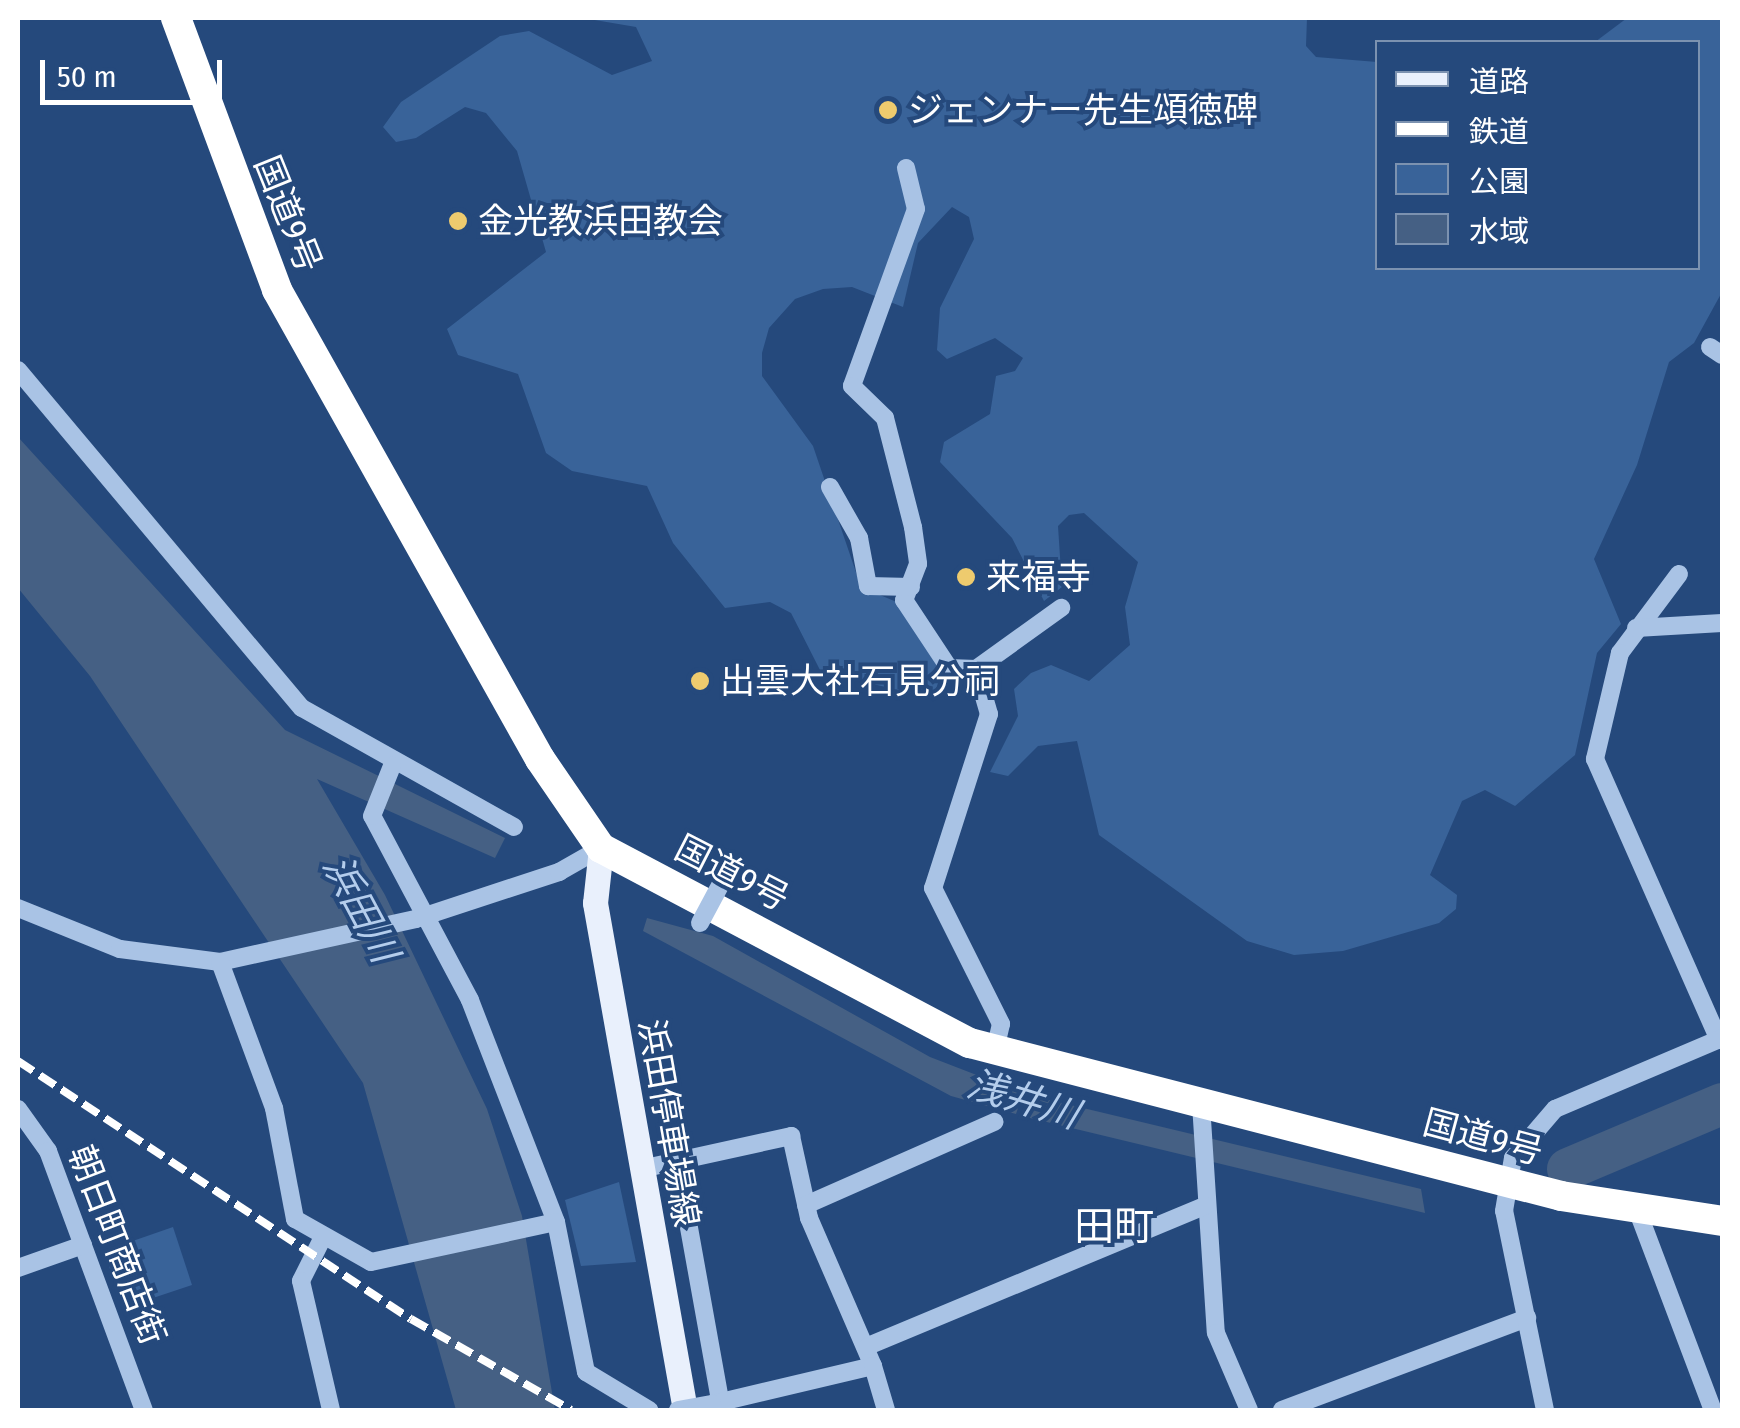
<!DOCTYPE html>
<html>
<head>
<meta charset="utf-8">
<style>
	body { margin:0 }
	#map { position:relative; width:1740px; height:1428px; overflow:hidden; background:#25497c; font-family:"Fira Sans Condensed","Noto Sans JP",sans-serif }
	div>[style] { position:absolute }
	.green>* { inset:0; background:#396399 }
	.water>* { inset:0; background:#456084 }
	.river>* { height:42px; margin:-21px; padding:0 21px; transform-origin:21px; border-radius:21px; background:#456084 }
	.minor>* { height:18px; margin:-9px; padding:0 9px; transform-origin:9px; border-radius:9px; background:#a9c3e5 }
	.major>* { height:25px; margin:-12.5px; padding:0 12.5px; transform-origin:12.5px; border-radius:12.5px; background:#e9f0fc }
	.highway>* { height:30px; margin:-15px; padding:0 15px; transform-origin:15px; border-radius:15px; background:#fff }
	.rail>* { height:8px; margin-top:-4px; transform-origin:0; background:repeating-linear-gradient(90deg,#fff 0 18px,transparent 0 26px) }
	.minor-bridge>* { height:18px; margin:-9px; padding:0 9px; transform-origin:9px; border-radius:9px; background:#a9c3e5 }
	.dots>* { width:28px; height:28px; translate:-50% -50%; box-sizing:border-box; border:5px solid #25497c; border-radius:50% }
	span { translate:-50% -50%; white-space:nowrap; text-align:center; line-height:1.15; -webkit-text-stroke:8px #25497c; paint-order:stroke }
	.poi-label { font-size:35px; color:#fff }
	.left { translate:0 -50%; text-align:left }
	.street-label { font-size:35px; color:#fff }
	.water-label { font-size:38px; color:#b4cdec; font-style:italic }
	.quarter-label { font-size:40px; color:#fff }
	.frame { position:absolute; inset:0; border:20px solid #fff; pointer-events:none }
	.legend { position:absolute; left:1375px; top:40px; width:325px; height:230px; box-sizing:border-box; background:#25497c; border:2px solid #7c92b0; margin:0; padding:12px 18px; list-style:none; font-size:30px; color:#fff }
	.legend li { display:flex; align-items:center; gap:20px; height:50px }
	.legend b { width:50px; border:2px solid #7c92b0 }
	.scale { position:absolute; left:40px; top:60px; width:182px; height:45px; box-sizing:border-box; border:5px solid #fff; border-top:0; padding-left:12px; font-size:30px; line-height:35px; white-space:nowrap; color:#fff; -webkit-text-stroke:8px #25497c; paint-order:stroke }
</style>
</head>
<body>
<div id="map">
	<div class="green">
		<i style="clip-path:polygon(583px 18px,1307px 18px,1306px 46px,1316px 57px,1377px 62px,1378px 268px,1698px 268px,1698px 42px,1595px 42px,1627px 18px,1722px 18px,1722px 292px,1694px 343px,1669px 362px,1637px 465px,1594px 559px,1621px 624px,1597px 653px,1575px 755px,1515px 806px,1485px 790px,1462px 801px,1430px 875px,1457px 895px,1456px 909px,1439px 923px,1343px 951px,1294px 955px,1247px 941px,1099px 835px,1077px 741px,1038px 746px,1008px 776px,990px 772px,1018px 716px,1014px 689px,1031px 673px,1051px 665px,1089px 681px,1130px 645px,1125px 607px,1138px 562px,1084px 513px,1069px 515px,1058px 526px,1062px 587px,1044px 601px,1012px 538px,940px 462px,944px 442px,990px 414px,996px 376px,1015px 371px,1023px 358px,995px 338px,947px 359px,937px 350px,940px 308px,974px 239px,969px 217px,952px 207px,918px 243px,903px 307px,852px 287px,823px 289px,795px 299px,769px 328px,762px 353px,762px 376px,813px 446px,861px 587px,899px 603px,943px 668px,933px 698px,821px 672px,791px 613px,770px 602px,725px 608px,673px 543px,647px 486px,572px 471px,546px 453px,518px 374px,458px 355px,447px 329px,546px 252px,517px 151px,486px 113px,465px 107px,416px 138px,396px 142px,383px 127px,401px 102px,500px 36px,529px 31px,612px 75px,652px 61px,636px 27px)"></i>
		<i style="clip-path:polygon(619px 1182px,636px 1262px,581px 1266px,565px 1200px)"></i>
		<i style="clip-path:polygon(173px 1227px,192px 1285px,123px 1308px,104px 1251px)"></i>
	</div>
	<div class="water">
		<i style="clip-path:polygon(18px 437px,285px 730px,505px 838px,495px 858px,317px 779px,385px 895px,487px 1109px,522px 1216px,555px 1410px,456px 1410px,363px 1083px,90px 676px,18px 588px)"></i>
		<i style="clip-path:polygon(647px 918px,713px 936px,930px 1057px,1023px 1093px,1016px 1114px,951px 1096px,643px 931px)"></i>
		<i style="clip-path:polygon(1722px 1092px,1722px 1116px,1598px 1171px,1559px 1163px)"></i>
		<i style="clip-path:polygon(1033px 1096px,1421px 1189px,1425px 1213px,1026px 1117px)"></i>
	</div>
	<div class="river">
		<i style="left:1568px;top:1169px;width:167px;rotate:-22.9deg"></i>
	</div>
	<div class="minor">
		<i style="left:906px;top:168px;width:42px;rotate:76.3deg"></i>
		<i style="left:916px;top:209px;width:188px;rotate:109.9deg"></i>
		<i style="left:852px;top:386px;width:46px;rotate:44.1deg"></i>
		<i style="left:885px;top:418px;width:113px;rotate:75.6deg"></i>
		<i style="left:913px;top:527px;width:37px;rotate:82deg"></i>
		<i style="left:918px;top:564px;width:39px;rotate:111deg"></i>
		<i style="left:904px;top:600px;width:82px;rotate:56.5deg"></i>
		<i style="left:949px;top:668px;width:27px;rotate:2deg"></i>
		<i style="left:976px;top:669px;width:105px;rotate:-35.7deg"></i>
		<i style="left:1710px;top:347px;width:14px;rotate:34deg"></i>
		<i style="left:18px;top:370px;width:441px;rotate:50deg"></i>
		<i style="left:302px;top:708px;width:243px;rotate:29.3deg"></i>
		<i style="left:830px;top:487px;width:59px;rotate:60.4deg"></i>
		<i style="left:859px;top:538px;width:49px;rotate:79.4deg"></i>
		<i style="left:868px;top:586px;width:43px;rotate:1.3deg"></i>
		<i style="left:1679px;top:574px;width:99px;rotate:126.8deg"></i>
		<i style="left:1620px;top:653px;width:109px;rotate:103.3deg"></i>
		<i style="left:1595px;top:759px;width:307px;rotate:66.2deg"></i>
		<i style="left:1636px;top:628px;width:86px;rotate:-3.3deg"></i>
		<i style="left:976px;top:669px;width:47px;rotate:73.9deg"></i>
		<i style="left:989px;top:714px;width:183px;rotate:107.8deg"></i>
		<i style="left:933px;top:888px;width:152px;rotate:63.4deg"></i>
		<i style="left:1001px;top:1024px;width:28px;rotate:103deg"></i>
		<i style="left:18px;top:908px;width:110px;rotate:21.9deg"></i>
		<i style="left:120px;top:949px;width:101px;rotate:7.4deg"></i>
		<i style="left:220px;top:962px;width:201px;rotate:-12.4deg"></i>
		<i style="left:416px;top:919px;width:151px;rotate:-18.2deg"></i>
		<i style="left:559px;top:872px;width:48px;rotate:-29.7deg"></i>
		<i style="left:220px;top:962px;width:156px;rotate:69.7deg"></i>
		<i style="left:274px;top:1108px;width:113px;rotate:79.3deg"></i>
		<i style="left:295px;top:1219px;width:87px;rotate:29.5deg"></i>
		<i style="left:371px;top:1262px;width:189px;rotate:-12.2deg"></i>
		<i style="left:556px;top:1222px;width:238px;rotate:-111.2deg"></i>
		<i style="left:470px;top:1000px;width:208px;rotate:-118deg"></i>
		<i style="left:372px;top:816px;width:54px;rotate:-68.2deg"></i>
		<i style="left:1201px;top:1104px;width:229px;rotate:86.3deg"></i>
		<i style="left:1216px;top:1333px;width:84px;rotate:66.8deg"></i>
		<i style="left:18px;top:1109px;width:52px;rotate:54.5deg"></i>
		<i style="left:48px;top:1151px;width:276px;rotate:69.7deg"></i>
		<i style="left:677px;top:1161px;width:244px;rotate:79.8deg"></i>
		<i style="left:641px;top:1169px;width:154px;rotate:-12.4deg"></i>
		<i style="left:791px;top:1136px;width:84px;rotate:77.6deg"></i>
		<i style="left:809px;top:1218px;width:161px;rotate:66.6deg"></i>
		<i style="left:873px;top:1366px;width:165px;rotate:166.7deg"></i>
		<i style="left:806px;top:1205px;width:206px;rotate:-23.8deg"></i>
		<i style="left:1638px;top:1212px;width:212px;rotate:69.3deg"></i>
		<i style="left:556px;top:1222px;width:153px;rotate:78.7deg"></i>
		<i style="left:586px;top:1372px;width:74px;rotate:31.1deg"></i>
		<i style="left:323px;top:1237px;width:49px;rotate:116.6deg"></i>
		<i style="left:301px;top:1281px;width:132px;rotate:76.9deg"></i>
		<i style="left:18px;top:1268px;width:69px;rotate:-19.5deg"></i>
		<i style="left:868px;top:1346px;width:365px;rotate:-22.6deg"></i>
		<i style="left:873px;top:1366px;width:46px;rotate:73.5deg"></i>
		<i style="left:1282px;top:1410px;width:262px;rotate:-20.6deg"></i>
		<i style="left:1545px;top:1410px;width:203px;rotate:-101.6deg"></i>
		<i style="left:1504px;top:1211px;width:54px;rotate:-80.4deg"></i>
		<i style="left:1513px;top:1158px;width:65px;rotate:-49.4deg"></i>
		<i style="left:1555px;top:1109px;width:181px;rotate:-23deg"></i>
	</div>
	<div class="major">
		<i style="left:601px;top:848px;width:55px;rotate:96.2deg"></i>
		<i style="left:595px;top:903px;width:515px;rotate:79.93deg"></i>
	</div>
	<div class="highway">
		<i style="left:176px;top:18px;width:290px;rotate:69.6deg"></i>
		<i style="left:277px;top:290px;width:538px;rotate:60.72deg"></i>
		<i style="left:540px;top:759px;width:108px;rotate:55.6deg"></i>
		<i style="left:601px;top:848px;width:417px;rotate:27.9deg"></i>
		<i style="left:970px;top:1043px;width:610px;rotate:14.51deg"></i>
		<i style="left:1561px;top:1196px;width:163px;rotate:8.8deg"></i>
	</div>
	<div class="rail">
		<i style="left:18px;top:1061px;width:470px;rotate:33.3deg"></i>
		<i style="left:411px;top:1319px;width:184px;rotate:29.6deg"></i>
	</div>
	<div class="minor-bridge">
		<i style="left:700px;top:923px;width:51px;rotate:-61.9deg"></i>
		<i style="left:678px;top:1410px;width:35px;rotate:-10deg"></i>
	</div>
	<div class="dots">
		<i style="left:888px;top:110px;background:#eecb6e"></i>
		<i style="left:458px;top:221px;background:#eecb6e"></i>
		<i style="left:966px;top:577px;background:#eecb6e"></i>
		<i style="left:700px;top:681px;background:#eecb6e"></i>
	</div>
	<div class="poi-label">
		<span class="left" style="left:908px;top:110px">ジェンナー先生頌徳碑</span>
		<span class="left" style="left:478px;top:221px">金光教浜田教会</span>
		<span class="left" style="left:986px;top:577px">来福寺</span>
		<span class="left" style="left:720px;top:681px">出雲大社石見分祠</span>
	</div>
	<div class="street-label">
		<span style="left:288px;top:214px;rotate:68deg">国道9号</span>
		<span style="left:732px;top:873px;rotate:27deg">国道9号</span>
		<span style="left:669px;top:1123px;rotate:80deg">浜田停車場線</span>
		<span style="left:1483px;top:1137px;rotate:15deg">国道9号</span>
		<span style="left:117px;top:1245px;rotate:69deg">朝日町商店街</span>
	</div>
	<div class="water-label">
		<span style="left:360px;top:909px;rotate:62deg">浜田川</span>
		<span style="left:1023px;top:1100px;rotate:17deg">浅井川</span>
	</div>
	<div class="quarter-label">
		<span style="left:1114px;top:1227px">田町</span>
	</div>
	<div class="frame"></div>
	<ul class="legend">
	<li><b style="height:12px;background:#e9f0fc"></b>道路</li>
	<li><b style="height:12px;background:#fff"></b>鉄道</li>
	<li><b style="height:28px;background:#396399"></b>公園</li>
	<li><b style="height:28px;background:#456084"></b>水域</li>
	</ul>
	<div class="scale">50 m</div>
</div>
</body>
</html>
